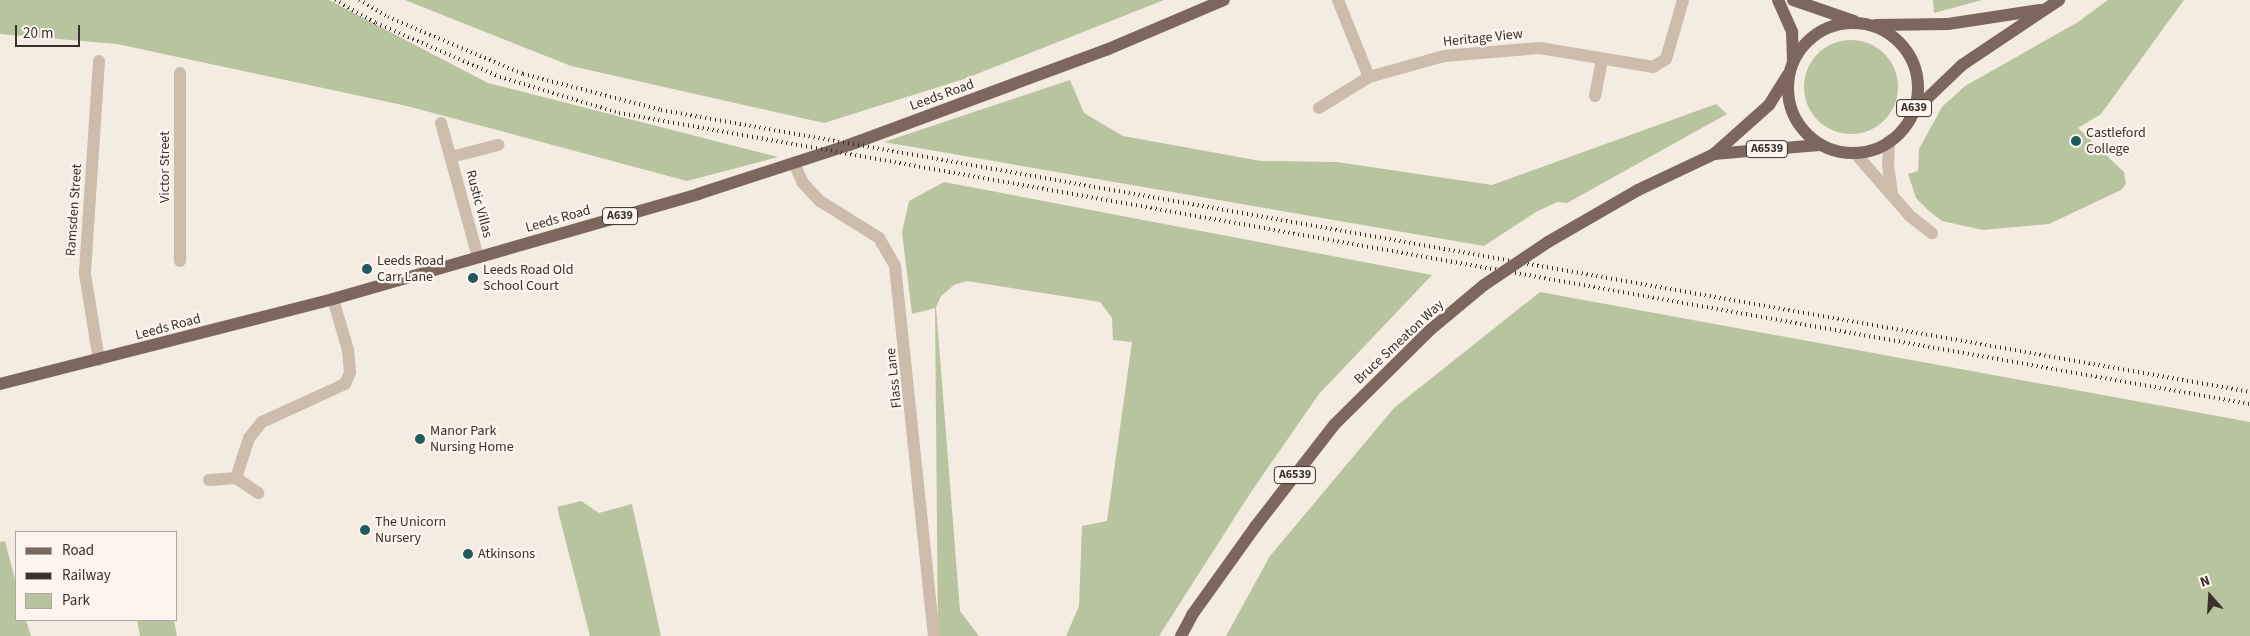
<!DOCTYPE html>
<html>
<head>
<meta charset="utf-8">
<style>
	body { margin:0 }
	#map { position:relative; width:2250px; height:636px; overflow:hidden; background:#f4ebe1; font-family:"Source Sans 3",sans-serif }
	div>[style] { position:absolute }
	.green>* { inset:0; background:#b8c4a0 }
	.round { border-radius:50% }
	.street>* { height:12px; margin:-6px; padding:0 6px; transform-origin:6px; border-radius:6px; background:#cdbbac }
	.primary>* { height:12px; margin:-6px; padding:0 6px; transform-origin:6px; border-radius:6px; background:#7d675c }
	.primary>.ring { margin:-6px; padding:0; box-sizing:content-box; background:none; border:12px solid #7d675c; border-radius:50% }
	.rail>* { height:4px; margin-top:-2px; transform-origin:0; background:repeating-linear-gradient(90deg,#3b302b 0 1px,transparent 0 5px) }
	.primary-bridge>* { height:12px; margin:-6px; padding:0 6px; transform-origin:6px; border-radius:6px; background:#7d675c }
	.dots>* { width:14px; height:14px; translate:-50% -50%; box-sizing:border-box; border:2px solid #fbf5ee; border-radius:50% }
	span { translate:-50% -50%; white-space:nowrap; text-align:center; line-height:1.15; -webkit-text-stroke:4.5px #fbf5ee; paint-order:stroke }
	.shield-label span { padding:1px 4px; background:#fbf5ee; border:1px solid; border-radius:4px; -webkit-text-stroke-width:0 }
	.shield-label { font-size:12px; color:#3b302b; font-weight:700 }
	.street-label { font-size:14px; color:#3b302b }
	.poi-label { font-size:14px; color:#3b302b }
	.left { translate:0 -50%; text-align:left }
	.legend { position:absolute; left:15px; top:531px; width:162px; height:90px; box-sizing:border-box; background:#fbf5ee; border:1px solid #aea6a0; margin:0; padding:6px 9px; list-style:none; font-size:15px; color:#3b302b }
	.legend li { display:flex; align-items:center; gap:10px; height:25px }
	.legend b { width:25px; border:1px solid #aea6a0 }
	.north { position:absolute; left:2185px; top:571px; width:50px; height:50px; -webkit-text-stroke:4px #fbf5ee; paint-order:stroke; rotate:341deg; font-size:14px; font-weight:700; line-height:20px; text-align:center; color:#3b302b }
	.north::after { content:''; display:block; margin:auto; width:18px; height:22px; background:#3b302b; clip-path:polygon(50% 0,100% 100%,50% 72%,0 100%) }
	.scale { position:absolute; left:15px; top:25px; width:65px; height:22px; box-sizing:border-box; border:2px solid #3b302b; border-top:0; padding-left:6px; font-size:15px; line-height:18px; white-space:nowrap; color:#3b302b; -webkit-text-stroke:4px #fbf5ee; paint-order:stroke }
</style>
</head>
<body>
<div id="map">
	<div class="green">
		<i style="clip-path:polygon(0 0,329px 0,488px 83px,778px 157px,687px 181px,407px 106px,117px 44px,0 34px)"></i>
		<i style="clip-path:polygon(405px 0,1164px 0,964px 79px,824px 123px,571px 66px)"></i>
		<i style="clip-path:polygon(1933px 0,1982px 0,1934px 13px)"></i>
		<i style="clip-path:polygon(2108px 0,2184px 0,2101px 114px,2078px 128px,2124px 172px,2126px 184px,2121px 190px,2049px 224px,1983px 230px,1942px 221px,1929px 211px,1916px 198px,1908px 174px,1918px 171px,1919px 149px,1942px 107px,1965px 86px,2078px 22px)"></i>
		<i class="round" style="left:1804px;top:40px;width:94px;height:94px"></i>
		<i style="clip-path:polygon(1070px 80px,1084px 113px,1123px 136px,1261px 161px,1337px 162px,1492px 185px,1716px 104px,1727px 114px,1567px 203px,1557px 202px,1536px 212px,1484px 246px,884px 142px)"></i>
		<i style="clip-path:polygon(944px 182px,1432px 275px,1319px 394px,1251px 492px,1159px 636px,1066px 636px,1079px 606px,1082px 526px,1107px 521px,1132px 342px,1113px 340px,1112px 318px,1100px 302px,967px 281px,954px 285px,941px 296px,936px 307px,960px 611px,979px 636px,938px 636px,935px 308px,912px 314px,902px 232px,909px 201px)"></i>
		<i style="clip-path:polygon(1540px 292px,2250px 422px,2250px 636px,1226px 636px,1270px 556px,1394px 408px)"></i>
		<i style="clip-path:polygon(581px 501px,599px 513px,632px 504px,661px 636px,590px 636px,557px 507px)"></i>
		<i style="clip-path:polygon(5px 541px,16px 583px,16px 620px,26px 620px,31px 636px,0 636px,0 542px)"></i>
		<i style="clip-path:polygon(137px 620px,174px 620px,177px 636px,140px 636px)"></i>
	</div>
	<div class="street">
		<i style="left:1338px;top:0;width:83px;rotate:68.1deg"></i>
		<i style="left:99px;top:61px;width:213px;rotate:93.8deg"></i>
		<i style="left:85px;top:274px;width:87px;rotate:80.8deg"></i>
		<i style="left:180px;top:73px;width:188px;rotate:90deg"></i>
		<i style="left:1595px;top:96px;width:38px;rotate:-79deg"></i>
		<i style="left:1319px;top:108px;width:59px;rotate:-31.8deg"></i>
		<i style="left:1369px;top:77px;width:78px;rotate:-15.6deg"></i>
		<i style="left:1444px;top:56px;width:96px;rotate:-4.8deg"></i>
		<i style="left:1540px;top:48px;width:115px;rotate:9.5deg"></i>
		<i style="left:1653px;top:67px;width:15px;rotate:-32deg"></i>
		<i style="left:1666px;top:59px;width:61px;rotate:-73.9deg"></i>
		<i style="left:441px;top:123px;width:139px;rotate:74.6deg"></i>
		<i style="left:1889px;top:141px;width:24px;rotate:92deg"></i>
		<i style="left:1888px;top:165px;width:27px;rotate:82deg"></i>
		<i style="left:1855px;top:153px;width:84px;rotate:48.9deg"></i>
		<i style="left:1910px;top:216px;width:28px;rotate:38deg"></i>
		<i style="left:451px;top:157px;width:49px;rotate:-14.3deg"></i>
		<i style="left:794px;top:163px;width:22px;rotate:66deg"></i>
		<i style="left:803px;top:183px;width:25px;rotate:47deg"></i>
		<i style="left:820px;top:201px;width:70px;rotate:32.1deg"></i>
		<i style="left:879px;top:238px;width:32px;rotate:60deg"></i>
		<i style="left:895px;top:266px;width:372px;rotate:84deg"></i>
		<i style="left:236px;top:478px;width:42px;rotate:-72deg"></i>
		<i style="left:249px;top:438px;width:21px;rotate:-51deg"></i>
		<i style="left:262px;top:422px;width:91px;rotate:-24.6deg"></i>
		<i style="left:345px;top:384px;width:13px;rotate:-67deg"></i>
		<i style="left:350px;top:372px;width:22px;rotate:-95deg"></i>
		<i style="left:348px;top:350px;width:53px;rotate:-106.4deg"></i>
		<i style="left:209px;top:480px;width:27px;rotate:-4deg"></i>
		<i style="left:236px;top:478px;width:27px;rotate:34deg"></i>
	</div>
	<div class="primary">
		<i style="left:1778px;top:0;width:35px;rotate:66deg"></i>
		<i style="left:1792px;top:32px;width:30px;rotate:88deg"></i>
		<i style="left:1793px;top:0;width:65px;rotate:19deg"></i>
		<i class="ring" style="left:1788px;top:23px;width:118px;height:118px"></i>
		<i style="left:1876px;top:25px;width:72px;rotate:-0.8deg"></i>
		<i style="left:1948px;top:24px;width:93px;rotate:-8.7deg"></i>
		<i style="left:1914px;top:111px;width:66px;rotate:-43.8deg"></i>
		<i style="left:1962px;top:65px;width:117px;rotate:-33.8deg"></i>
		<i style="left:1714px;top:154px;width:106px;rotate:-4.9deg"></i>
		<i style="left:1638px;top:190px;width:84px;rotate:-25.3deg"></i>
		<i style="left:1714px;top:154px;width:74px;rotate:-41.7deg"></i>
		<i style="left:1769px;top:105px;width:36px;rotate:-58deg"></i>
		<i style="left:0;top:384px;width:344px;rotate:-14.3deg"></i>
		<i style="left:333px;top:299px;width:380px;rotate:-16deg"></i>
		<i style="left:698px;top:194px;width:159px;rotate:-18deg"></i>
		<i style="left:849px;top:145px;width:274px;rotate:-20.3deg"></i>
		<i style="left:1106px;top:50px;width:128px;rotate:-23deg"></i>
		<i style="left:1181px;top:636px;width:24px;rotate:-62deg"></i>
		<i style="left:1192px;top:615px;width:108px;rotate:-54.4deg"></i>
		<i style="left:1255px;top:527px;width:130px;rotate:-52.2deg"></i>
		<i style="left:1335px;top:424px;width:134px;rotate:-44.7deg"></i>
	</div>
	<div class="rail">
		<i style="left:335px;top:0;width:47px;rotate:29.3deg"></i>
		<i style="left:376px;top:23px;width:135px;rotate:23.5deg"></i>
		<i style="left:500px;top:77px;width:124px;rotate:16.8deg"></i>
		<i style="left:619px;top:113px;width:1657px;rotate:10.12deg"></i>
		<i style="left:359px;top:0;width:34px;rotate:30deg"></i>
		<i style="left:388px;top:17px;width:147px;rotate:22.9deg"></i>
		<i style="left:523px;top:74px;width:143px;rotate:14.6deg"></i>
		<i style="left:661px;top:110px;width:1614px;rotate:10.06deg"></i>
	</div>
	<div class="primary-bridge">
		<i style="left:1430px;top:330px;width:70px;rotate:-39.8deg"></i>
		<i style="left:1484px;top:285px;width:77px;rotate:-33.9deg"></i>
		<i style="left:1548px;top:242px;width:104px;rotate:-30deg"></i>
	</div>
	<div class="dots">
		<i style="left:2076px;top:141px;background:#1f5a5e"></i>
		<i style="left:367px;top:269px;background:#1f5a5e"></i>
		<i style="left:473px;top:278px;background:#1f5a5e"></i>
		<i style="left:420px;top:439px;background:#1f5a5e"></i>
		<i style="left:365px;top:530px;background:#1f5a5e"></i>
		<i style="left:468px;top:554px;background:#1f5a5e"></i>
	</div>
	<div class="shield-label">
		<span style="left:1914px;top:108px">A639</span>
		<span style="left:1767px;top:149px">A6539</span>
		<span style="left:620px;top:216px">A639</span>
		<span style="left:1295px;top:475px">A6539</span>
	</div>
	<div class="street-label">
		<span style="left:1483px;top:38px;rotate:-6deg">Heritage View</span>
		<span style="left:942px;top:95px;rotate:-20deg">Leeds Road</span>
		<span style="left:165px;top:167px;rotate:-90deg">Victor Street</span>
		<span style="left:479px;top:204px;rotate:75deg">Rustic Villas</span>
		<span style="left:74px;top:210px;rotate:-86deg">Ramsden Street</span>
		<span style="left:558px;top:219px;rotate:-16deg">Leeds Road</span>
		<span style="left:168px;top:327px;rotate:-15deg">Leeds Road</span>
		<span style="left:1399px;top:342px;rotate:-43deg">Bruce Smeaton Way</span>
		<span style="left:894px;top:378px;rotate:-96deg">Flass Lane</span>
	</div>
	<div class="poi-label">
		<span class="left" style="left:2086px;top:141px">Castleford<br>College</span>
		<span class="left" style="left:377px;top:269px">Leeds Road<br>Carr Lane</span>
		<span class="left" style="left:483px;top:278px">Leeds Road Old<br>School Court</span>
		<span class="left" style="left:430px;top:439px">Manor Park<br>Nursing Home</span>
		<span class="left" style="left:375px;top:530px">The Unicorn<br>Nursery</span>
		<span class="left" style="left:478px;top:554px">Atkinsons</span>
	</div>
	<ul class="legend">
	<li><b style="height:6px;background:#7d675c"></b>Road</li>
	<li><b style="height:6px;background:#3b302b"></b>Railway</li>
	<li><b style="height:14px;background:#b8c4a0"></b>Park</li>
	</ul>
	<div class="north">N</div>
	<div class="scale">20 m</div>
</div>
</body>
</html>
